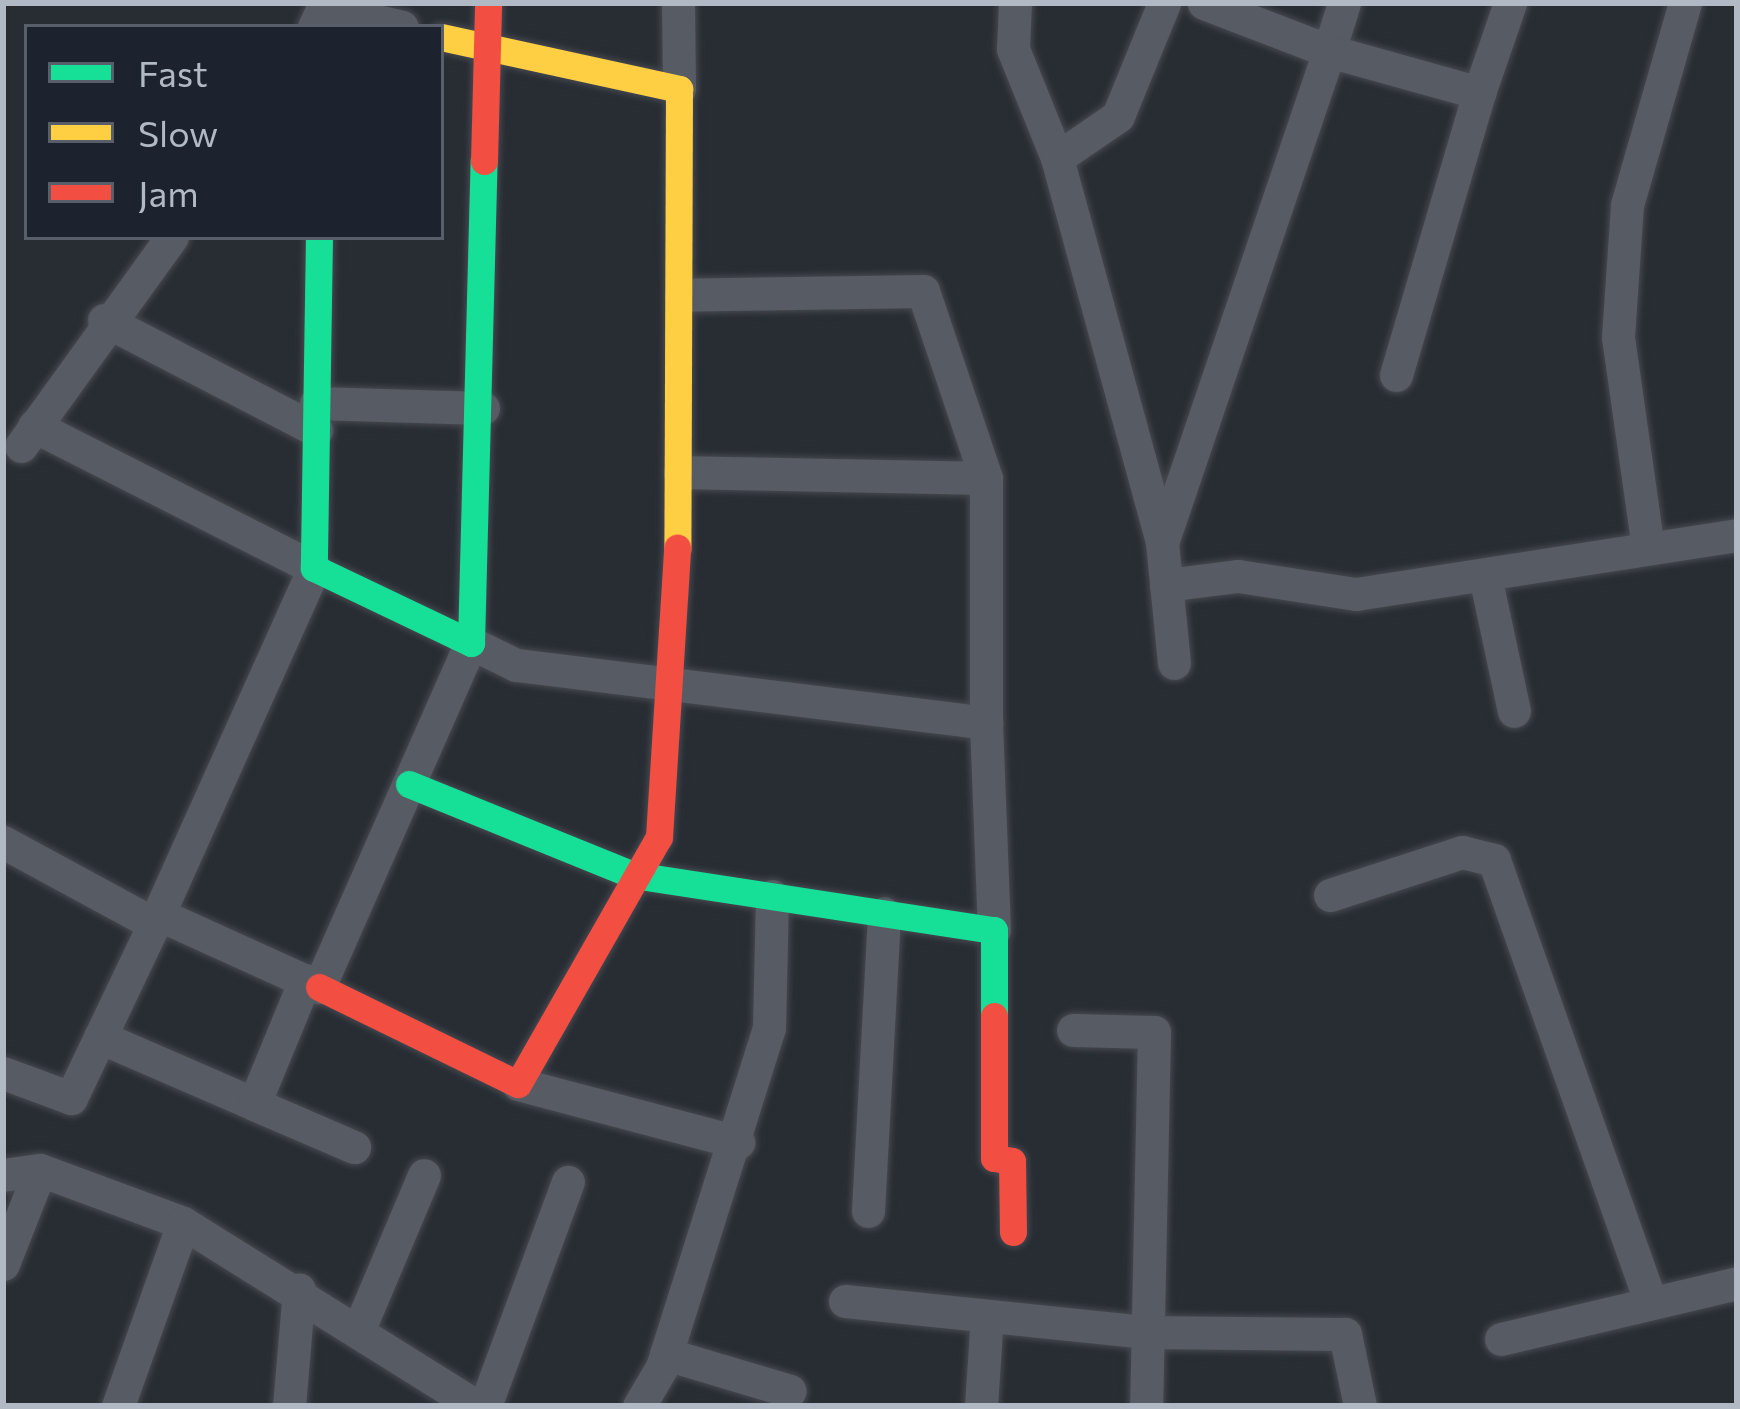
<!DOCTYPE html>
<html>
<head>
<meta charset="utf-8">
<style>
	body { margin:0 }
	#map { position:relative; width:1740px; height:1409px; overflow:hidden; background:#282d34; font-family:Commissioner,sans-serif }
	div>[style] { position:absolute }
	.roads { filter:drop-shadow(0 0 3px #46494f) drop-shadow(0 0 3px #46494f) }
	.street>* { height:33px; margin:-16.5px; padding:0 16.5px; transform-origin:16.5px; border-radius:16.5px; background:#575b63 }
	.fast>* { height:27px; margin:-13.5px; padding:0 13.5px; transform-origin:13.5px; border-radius:13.5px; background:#16e098 }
	.slow>* { height:27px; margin:-13.5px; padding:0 13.5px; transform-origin:13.5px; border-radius:13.5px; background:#ffcf43 }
	.jam>* { height:27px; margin:-13.5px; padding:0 13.5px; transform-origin:13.5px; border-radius:13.5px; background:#f24e42 }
	span { translate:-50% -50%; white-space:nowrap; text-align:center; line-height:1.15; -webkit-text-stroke:12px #1c232e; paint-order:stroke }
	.frame { position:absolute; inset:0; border:6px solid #b1b9c5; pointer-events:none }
	.legend { position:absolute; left:24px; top:24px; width:420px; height:216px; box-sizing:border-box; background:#1c232e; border:3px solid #585f6a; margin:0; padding:15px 21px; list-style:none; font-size:36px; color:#b1b9c5 }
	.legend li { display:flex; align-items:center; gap:24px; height:60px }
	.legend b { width:60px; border:3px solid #585f6a }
</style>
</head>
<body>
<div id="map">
	<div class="roads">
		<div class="street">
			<i style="left:678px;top:3px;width:86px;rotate:89.3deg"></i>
			<i style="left:1015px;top:3px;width:46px;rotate:92.5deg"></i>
			<i style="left:1013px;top:49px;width:118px;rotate:68deg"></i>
			<i style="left:1057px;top:158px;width:399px;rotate:74.7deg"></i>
			<i style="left:1344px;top:3px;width:50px;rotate:107.4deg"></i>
			<i style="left:1329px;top:51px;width:156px;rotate:15.6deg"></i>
			<i style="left:1479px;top:93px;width:294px;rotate:106.4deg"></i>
			<i style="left:314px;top:27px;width:21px;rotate:-65deg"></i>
			<i style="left:323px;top:8px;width:81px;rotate:13.5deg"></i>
			<i style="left:1479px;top:93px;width:95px;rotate:-71deg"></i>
			<i style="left:1057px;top:158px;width:74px;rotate:-34.5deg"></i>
			<i style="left:1118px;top:116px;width:122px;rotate:-67.8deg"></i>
			<i style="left:104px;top:320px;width:239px;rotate:27.4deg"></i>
			<i style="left:316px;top:403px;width:167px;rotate:1.7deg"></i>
			<i style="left:34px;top:426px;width:314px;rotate:26.9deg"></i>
			<i style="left:314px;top:568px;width:390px;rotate:114.2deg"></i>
			<i style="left:21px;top:446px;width:258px;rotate:-54.2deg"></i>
			<i style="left:680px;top:472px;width:306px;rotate:1.1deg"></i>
			<i style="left:986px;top:478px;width:197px;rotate:-108.6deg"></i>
			<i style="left:923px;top:291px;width:242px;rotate:179.1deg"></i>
			<i style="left:986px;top:478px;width:245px;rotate:90deg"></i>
			<i style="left:1648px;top:548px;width:213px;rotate:-98.1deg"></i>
			<i style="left:1618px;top:337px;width:132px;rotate:-86.1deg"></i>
			<i style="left:1627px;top:205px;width:210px;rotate:-74deg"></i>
			<i style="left:1485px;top:576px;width:138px;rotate:77.9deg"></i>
			<i style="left:1166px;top:585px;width:73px;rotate:-7.1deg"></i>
			<i style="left:1238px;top:576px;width:119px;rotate:8.7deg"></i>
			<i style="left:1356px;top:594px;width:386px;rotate:-8.8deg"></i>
			<i style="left:1174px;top:663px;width:121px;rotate:-95.7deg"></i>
			<i style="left:1162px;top:543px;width:520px;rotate:-71.25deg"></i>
			<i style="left:1329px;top:51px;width:134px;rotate:-159deg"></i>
			<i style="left:3px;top:842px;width:172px;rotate:28.5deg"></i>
			<i style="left:154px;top:924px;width:193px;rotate:115.5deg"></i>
			<i style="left:71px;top:1098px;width:72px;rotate:-159.8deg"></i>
			<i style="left:1330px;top:895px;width:139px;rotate:-18deg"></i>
			<i style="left:1462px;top:852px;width:33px;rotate:14deg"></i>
			<i style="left:1494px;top:860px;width:470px;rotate:70.5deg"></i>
			<i style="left:158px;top:914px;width:177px;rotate:24.4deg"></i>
			<i style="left:319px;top:987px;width:376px;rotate:-66.2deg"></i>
			<i style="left:471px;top:643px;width:50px;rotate:26.1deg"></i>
			<i style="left:516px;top:665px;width:474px;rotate:7deg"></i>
			<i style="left:986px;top:723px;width:207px;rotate:87.8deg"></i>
			<i style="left:1073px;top:1030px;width:81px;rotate:1.4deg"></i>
			<i style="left:1154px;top:1032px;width:374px;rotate:91.2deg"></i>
			<i style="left:100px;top:1037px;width:168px;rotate:23.5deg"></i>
			<i style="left:254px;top:1104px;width:134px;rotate:-67.6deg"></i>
			<i style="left:518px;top:1084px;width:228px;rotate:14.8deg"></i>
			<i style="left:254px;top:1104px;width:109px;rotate:23.3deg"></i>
			<i style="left:3px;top:1175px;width:37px;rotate:-8deg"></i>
			<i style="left:40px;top:1170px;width:153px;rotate:20.3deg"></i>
			<i style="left:183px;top:1223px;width:345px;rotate:32deg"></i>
			<i style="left:868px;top:1211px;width:298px;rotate:-86.9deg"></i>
			<i style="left:3px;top:1264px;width:101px;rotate:-68.5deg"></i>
			<i style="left:845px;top:1301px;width:301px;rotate:5.9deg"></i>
			<i style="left:1144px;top:1332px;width:201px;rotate:0.6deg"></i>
			<i style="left:1345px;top:1334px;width:74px;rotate:78.2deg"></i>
			<i style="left:359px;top:1329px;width:167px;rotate:-67.1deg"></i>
			<i style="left:1501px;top:1339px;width:243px;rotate:-13.3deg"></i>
			<i style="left:666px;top:1354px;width:129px;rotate:16.6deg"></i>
			<i style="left:118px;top:1406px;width:194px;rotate:-70.4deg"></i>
			<i style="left:289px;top:1406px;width:117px;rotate:-85.1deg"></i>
			<i style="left:485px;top:1406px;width:239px;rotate:-69.7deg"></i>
			<i style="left:639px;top:1406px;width:45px;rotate:-59.5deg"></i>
			<i style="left:662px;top:1367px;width:355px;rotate:-72.5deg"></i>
			<i style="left:769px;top:1028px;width:132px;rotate:-88.7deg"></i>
			<i style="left:981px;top:1406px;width:90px;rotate:-86.2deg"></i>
		</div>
		<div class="fast">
			<i style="left:319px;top:237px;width:331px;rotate:90.9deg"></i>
			<i style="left:314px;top:568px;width:174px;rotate:25.5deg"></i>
			<i style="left:471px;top:643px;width:482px;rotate:-88.5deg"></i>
			<i style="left:409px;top:784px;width:242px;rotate:22.1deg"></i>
			<i style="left:633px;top:875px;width:365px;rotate:8.7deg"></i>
			<i style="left:994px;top:930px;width:86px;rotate:90deg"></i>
		</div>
		<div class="slow">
			<i style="left:441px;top:37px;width:244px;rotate:12.3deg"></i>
			<i style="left:679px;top:89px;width:459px;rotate:90.2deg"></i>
		</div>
		<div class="jam">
			<i style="left:484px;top:161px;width:158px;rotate:-88.5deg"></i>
			<i style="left:319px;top:987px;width:221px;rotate:26deg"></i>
			<i style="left:518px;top:1084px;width:284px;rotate:-60.3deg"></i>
			<i style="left:659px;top:837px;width:290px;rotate:-86.4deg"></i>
			<i style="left:994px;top:1016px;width:142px;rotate:90deg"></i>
			<i style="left:994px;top:1158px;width:18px;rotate:9deg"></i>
			<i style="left:1012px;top:1161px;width:71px;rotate:89.2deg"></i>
		</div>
	</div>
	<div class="frame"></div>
	<ul class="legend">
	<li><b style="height:15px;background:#16e098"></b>Fast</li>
	<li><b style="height:15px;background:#ffcf43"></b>Slow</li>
	<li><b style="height:15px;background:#f24e42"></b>Jam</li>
	</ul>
</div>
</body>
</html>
